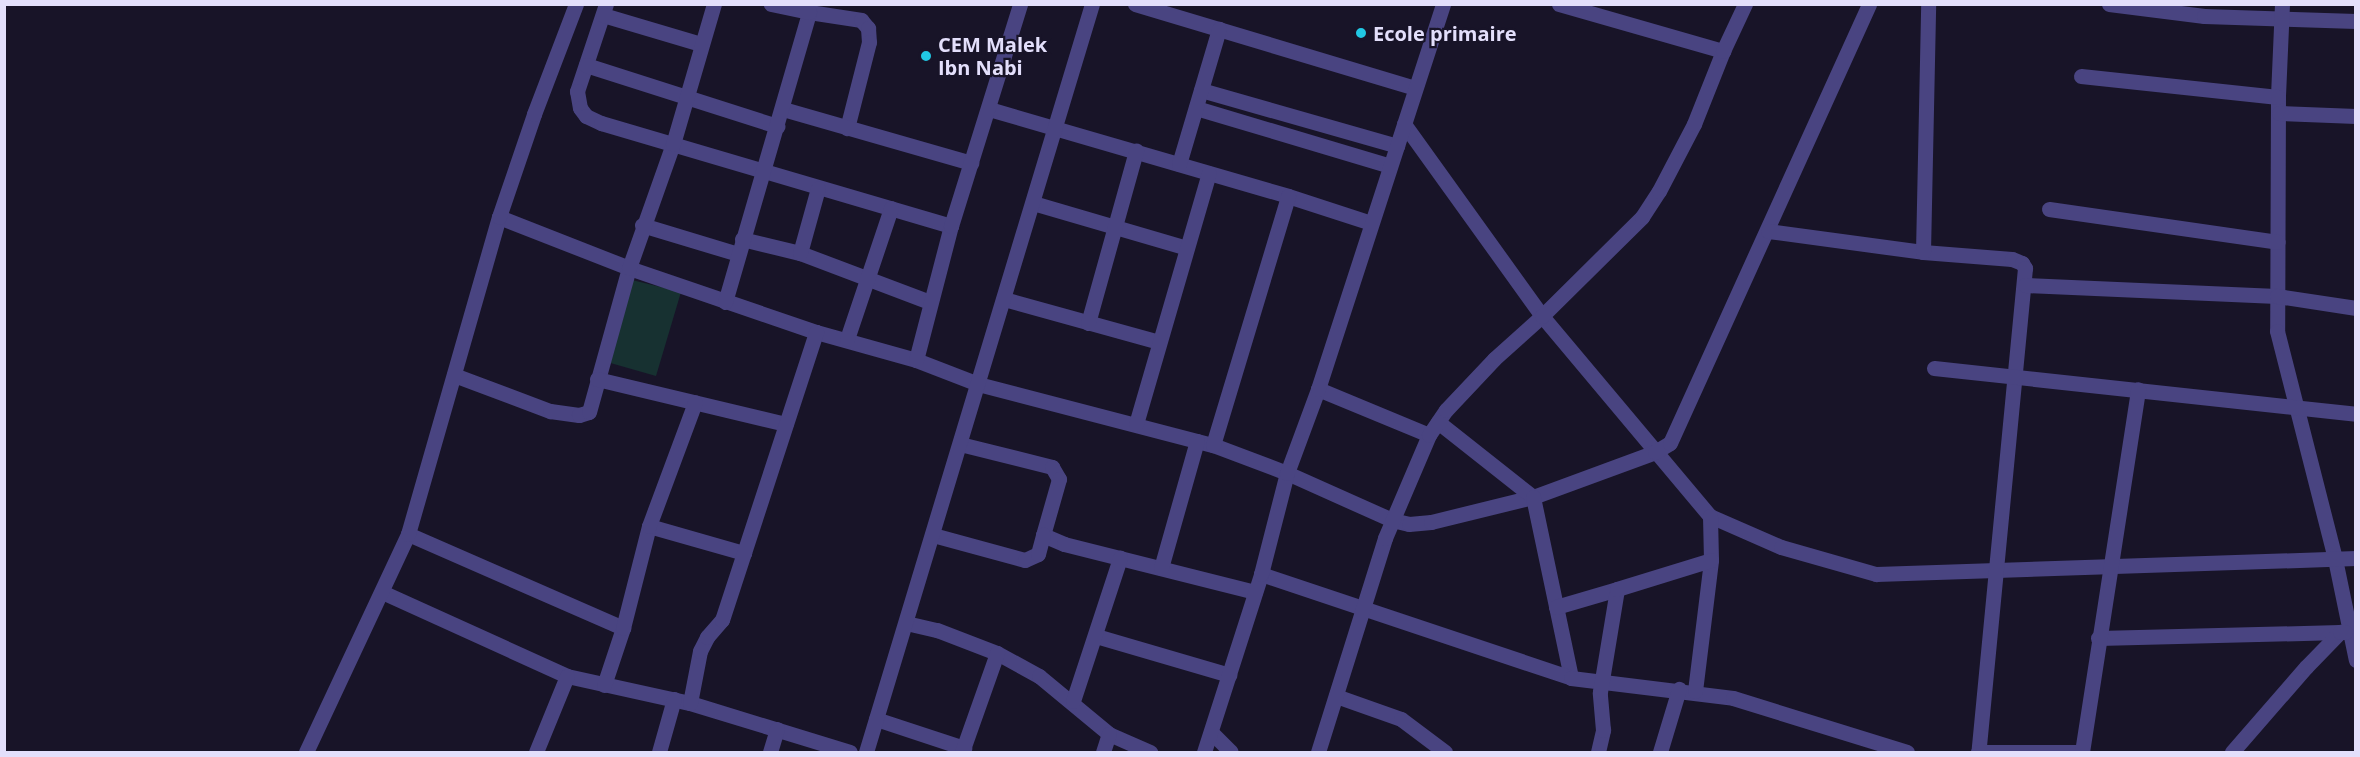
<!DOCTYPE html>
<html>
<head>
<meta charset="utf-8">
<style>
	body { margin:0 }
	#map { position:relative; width:2360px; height:757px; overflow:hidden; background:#181428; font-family:"Open Sans",sans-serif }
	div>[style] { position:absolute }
	.green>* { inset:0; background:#173131 }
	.minor>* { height:15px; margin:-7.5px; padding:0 7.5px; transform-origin:7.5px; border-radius:7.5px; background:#494481 }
	.dots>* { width:16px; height:16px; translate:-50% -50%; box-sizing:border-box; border:3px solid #181428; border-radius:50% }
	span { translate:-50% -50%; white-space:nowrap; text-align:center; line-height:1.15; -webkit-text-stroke:4.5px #181428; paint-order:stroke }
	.poi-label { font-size:20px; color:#e3dffb; font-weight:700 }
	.left { translate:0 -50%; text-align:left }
	.frame { position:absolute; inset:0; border:6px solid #e3dffb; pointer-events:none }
</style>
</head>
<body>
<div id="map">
	<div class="green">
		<i style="clip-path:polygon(632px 280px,681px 292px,656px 376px,607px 362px)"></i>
	</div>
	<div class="minor">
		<i style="left:606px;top:4px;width:92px;rotate:108.4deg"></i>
		<i style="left:577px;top:91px;width:17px;rotate:80deg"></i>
		<i style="left:580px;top:108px;width:10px;rotate:53deg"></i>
		<i style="left:586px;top:116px;width:17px;rotate:25deg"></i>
		<i style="left:601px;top:123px;width:365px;rotate:16.4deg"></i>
		<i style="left:1135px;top:4px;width:292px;rotate:16.7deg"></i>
		<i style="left:1559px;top:4px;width:171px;rotate:16deg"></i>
		<i style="left:2109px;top:4px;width:96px;rotate:7.2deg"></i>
		<i style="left:2204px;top:16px;width:152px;rotate:1.9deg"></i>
		<i style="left:2282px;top:4px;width:93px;rotate:92.5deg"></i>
		<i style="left:2278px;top:97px;width:234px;rotate:90.2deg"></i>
		<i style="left:2277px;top:331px;width:235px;rotate:75.7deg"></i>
		<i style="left:2335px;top:559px;width:103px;rotate:78.3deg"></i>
		<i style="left:809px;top:12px;width:53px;rotate:8.7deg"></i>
		<i style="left:861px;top:20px;width:11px;rotate:49deg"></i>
		<i style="left:868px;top:28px;width:14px;rotate:86deg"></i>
		<i style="left:869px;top:42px;width:89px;rotate:104.3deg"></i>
		<i style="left:603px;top:15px;width:102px;rotate:16.5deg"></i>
		<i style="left:586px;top:65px;width:201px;rotate:17.7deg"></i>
		<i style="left:2081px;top:76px;width:198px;rotate:6.1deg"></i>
		<i style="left:1201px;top:90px;width:204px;rotate:15.9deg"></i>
		<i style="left:1196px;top:108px;width:202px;rotate:16.6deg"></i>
		<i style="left:783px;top:109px;width:196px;rotate:16deg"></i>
		<i style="left:989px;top:109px;width:311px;rotate:16.2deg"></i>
		<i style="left:1288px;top:196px;width:87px;rotate:18deg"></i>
		<i style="left:2279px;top:113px;width:77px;rotate:2.2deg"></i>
		<i style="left:1404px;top:124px;width:236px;rotate:54.3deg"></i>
		<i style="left:1542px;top:316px;width:261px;rotate:50deg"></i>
		<i style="left:1710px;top:516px;width:77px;rotate:23.6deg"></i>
		<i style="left:1781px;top:547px;width:99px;rotate:15.9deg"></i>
		<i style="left:1876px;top:574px;width:480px;rotate:-1.9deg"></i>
		<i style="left:1179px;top:164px;width:141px;rotate:-73.5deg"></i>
		<i style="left:1033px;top:203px;width:160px;rotate:16.3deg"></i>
		<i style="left:2049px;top:209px;width:231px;rotate:8.2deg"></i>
		<i style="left:499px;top:217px;width:140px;rotate:21.4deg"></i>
		<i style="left:629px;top:268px;width:198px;rotate:18.9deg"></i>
		<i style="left:816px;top:332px;width:104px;rotate:15.6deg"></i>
		<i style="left:916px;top:360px;width:66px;rotate:21.2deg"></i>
		<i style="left:978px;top:384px;width:243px;rotate:14.6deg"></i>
		<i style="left:1213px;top:445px;width:79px;rotate:20.7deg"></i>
		<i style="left:1287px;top:473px;width:115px;rotate:24.1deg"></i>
		<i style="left:1392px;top:520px;width:17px;rotate:13deg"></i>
		<i style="left:1409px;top:524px;width:22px;rotate:-5deg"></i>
		<i style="left:1431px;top:522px;width:105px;rotate:-13.8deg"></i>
		<i style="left:1533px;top:497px;width:130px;rotate:-20.2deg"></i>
		<i style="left:1655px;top:452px;width:17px;rotate:-31deg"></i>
		<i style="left:1670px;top:443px;width:482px;rotate:-65.6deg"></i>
		<i style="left:642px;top:225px;width:100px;rotate:16.8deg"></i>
		<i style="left:1768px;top:231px;width:156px;rotate:7.7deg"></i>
		<i style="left:1923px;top:252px;width:89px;rotate:4.5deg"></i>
		<i style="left:2012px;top:259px;width:11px;rotate:22deg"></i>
		<i style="left:2022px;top:263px;width:6px;rotate:59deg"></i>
		<i style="left:2025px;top:268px;width:486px;rotate:95.5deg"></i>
		<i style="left:742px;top:239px;width:60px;rotate:13.6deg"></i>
		<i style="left:800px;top:253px;width:139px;rotate:20.7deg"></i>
		<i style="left:1923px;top:252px;width:248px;rotate:-88.8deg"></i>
		<i style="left:800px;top:253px;width:67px;rotate:-74.5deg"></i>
		<i style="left:2025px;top:285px;width:252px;rotate:2.5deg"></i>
		<i style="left:2277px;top:296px;width:80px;rotate:8.6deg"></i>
		<i style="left:1004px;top:299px;width:161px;rotate:15.5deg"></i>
		<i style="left:725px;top:302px;width:302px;rotate:-73.8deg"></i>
		<i style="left:809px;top:12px;width:39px;rotate:-168deg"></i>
		<i style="left:1088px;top:323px;width:179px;rotate:-74.4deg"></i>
		<i style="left:847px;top:339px;width:138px;rotate:-71.4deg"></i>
		<i style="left:916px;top:360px;width:138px;rotate:-75.4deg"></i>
		<i style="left:951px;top:226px;width:232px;rotate:-72.7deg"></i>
		<i style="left:1934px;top:368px;width:424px;rotate:6.2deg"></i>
		<i style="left:454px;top:375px;width:103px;rotate:20.6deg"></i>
		<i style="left:550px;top:411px;width:29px;rotate:8deg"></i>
		<i style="left:579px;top:415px;width:10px;rotate:-17deg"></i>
		<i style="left:589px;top:412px;width:149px;rotate:-74.5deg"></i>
		<i style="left:629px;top:268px;width:132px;rotate:-70.5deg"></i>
		<i style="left:673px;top:144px;width:146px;rotate:-73.7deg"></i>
		<i style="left:597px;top:379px;width:194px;rotate:13.4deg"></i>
		<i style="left:1318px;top:389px;width:120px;rotate:22.5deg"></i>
		<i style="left:1438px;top:422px;width:121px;rotate:38.3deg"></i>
		<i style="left:1533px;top:497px;width:185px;rotate:78.1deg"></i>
		<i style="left:1136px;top:424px;width:261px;rotate:-73.8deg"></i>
		<i style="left:960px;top:444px;width:95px;rotate:14deg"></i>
		<i style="left:1052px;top:467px;width:14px;rotate:60deg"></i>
		<i style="left:1059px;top:479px;width:58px;rotate:105.9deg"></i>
		<i style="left:1043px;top:535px;width:23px;rotate:23deg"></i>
		<i style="left:1064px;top:544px;width:197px;rotate:14.1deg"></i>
		<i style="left:1213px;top:445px;width:260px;rotate:-73.2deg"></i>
		<i style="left:649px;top:526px;width:99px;rotate:15.9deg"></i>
		<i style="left:408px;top:534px;width:235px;rotate:23.6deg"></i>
		<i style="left:933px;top:535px;width:95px;rotate:15.2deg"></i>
		<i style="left:1025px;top:560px;width:14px;rotate:-25deg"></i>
		<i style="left:1038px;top:554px;width:20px;rotate:-75deg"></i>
		<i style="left:1161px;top:568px;width:132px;rotate:-74.2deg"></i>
		<i style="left:1261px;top:574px;width:327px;rotate:18.5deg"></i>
		<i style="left:1571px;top:678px;width:163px;rotate:7deg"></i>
		<i style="left:1733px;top:698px;width:182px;rotate:17.2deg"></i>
		<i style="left:382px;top:592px;width:203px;rotate:24.4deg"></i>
		<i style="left:567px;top:676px;width:126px;rotate:12.4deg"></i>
		<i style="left:690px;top:703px;width:167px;rotate:17deg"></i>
		<i style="left:1556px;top:607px;width:64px;rotate:-16.4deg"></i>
		<i style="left:906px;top:623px;width:32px;rotate:13deg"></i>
		<i style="left:937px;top:630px;width:64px;rotate:21deg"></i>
		<i style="left:997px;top:653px;width:48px;rotate:28.7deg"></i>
		<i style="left:1039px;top:676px;width:91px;rotate:39.6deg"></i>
		<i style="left:1109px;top:734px;width:45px;rotate:23.7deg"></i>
		<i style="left:1096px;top:636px;width:139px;rotate:16.3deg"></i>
		<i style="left:2098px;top:638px;width:242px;rotate:-1.4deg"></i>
		<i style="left:604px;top:685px;width:60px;rotate:-71.6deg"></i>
		<i style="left:623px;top:628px;width:105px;rotate:-75.7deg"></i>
		<i style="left:649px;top:526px;width:132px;rotate:-69.6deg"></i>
		<i style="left:1695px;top:691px;width:132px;rotate:-83deg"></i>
		<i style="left:1711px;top:560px;width:44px;rotate:-91.3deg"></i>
		<i style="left:1336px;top:696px;width:69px;rotate:19.5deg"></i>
		<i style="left:1401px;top:719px;width:55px;rotate:36.9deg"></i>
		<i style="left:1073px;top:701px;width:151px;rotate:-71.8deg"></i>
		<i style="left:690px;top:703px;width:53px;rotate:-79.1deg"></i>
		<i style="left:700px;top:651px;width:16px;rotate:-63deg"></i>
		<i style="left:707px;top:637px;width:23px;rotate:-49deg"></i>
		<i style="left:722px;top:620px;width:303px;rotate:-71.9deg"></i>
		<i style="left:876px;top:719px;width:93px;rotate:18.2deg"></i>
		<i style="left:1211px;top:732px;width:28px;rotate:45deg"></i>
		<i style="left:306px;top:752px;width:241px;rotate:-64.9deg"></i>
		<i style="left:408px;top:534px;width:330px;rotate:-74deg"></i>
		<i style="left:499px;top:217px;width:109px;rotate:-71.2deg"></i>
		<i style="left:534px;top:114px;width:118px;rotate:-69.1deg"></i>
		<i style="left:536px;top:752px;width:82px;rotate:-67.8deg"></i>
		<i style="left:659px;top:752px;width:55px;rotate:-74.2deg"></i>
		<i style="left:770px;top:752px;width:24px;rotate:-73deg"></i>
		<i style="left:866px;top:752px;width:781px;rotate:-73.19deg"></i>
		<i style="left:962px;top:752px;width:105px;rotate:-70.5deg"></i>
		<i style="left:1103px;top:752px;width:19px;rotate:-72deg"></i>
		<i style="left:1204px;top:752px;width:187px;rotate:-72.2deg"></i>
		<i style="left:1261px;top:574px;width:104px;rotate:-75.6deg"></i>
		<i style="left:1287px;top:473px;width:90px;rotate:-69.7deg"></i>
		<i style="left:1318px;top:389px;width:405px;rotate:-72deg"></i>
		<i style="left:1318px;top:752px;width:224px;rotate:-72.6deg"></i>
		<i style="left:1385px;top:538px;width:112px;rotate:-66.9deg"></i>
		<i style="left:1429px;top:435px;width:30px;rotate:-56deg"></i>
		<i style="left:1446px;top:410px;width:70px;rotate:-46.7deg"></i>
		<i style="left:1494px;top:359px;width:64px;rotate:-41.9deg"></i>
		<i style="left:1542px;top:316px;width:141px;rotate:-44.7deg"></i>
		<i style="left:1642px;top:217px;width:31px;rotate:-57deg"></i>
		<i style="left:1659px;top:191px;width:76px;rotate:-62.4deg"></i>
		<i style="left:1694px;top:124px;width:79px;rotate:-68.3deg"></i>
		<i style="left:1723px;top:51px;width:52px;rotate:-64.9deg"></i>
		<i style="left:1598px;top:752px;width:23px;rotate:-77deg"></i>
		<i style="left:1603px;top:730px;width:38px;rotate:-95deg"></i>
		<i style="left:1600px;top:692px;width:104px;rotate:-80.6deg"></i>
		<i style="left:1617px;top:589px;width:98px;rotate:-17.1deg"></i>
		<i style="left:1660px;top:752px;width:66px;rotate:-73.2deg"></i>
		<i style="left:1978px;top:752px;width:104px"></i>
		<i style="left:2082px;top:752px;width:367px;rotate:-81.2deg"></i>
		<i style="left:2232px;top:752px;width:113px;rotate:-49deg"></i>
		<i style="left:2306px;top:667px;width:49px;rotate:-45.8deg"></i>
		<i style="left:2340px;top:632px;width:5px"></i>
	</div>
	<div class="dots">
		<i style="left:1361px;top:33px;background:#21c8e4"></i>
		<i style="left:926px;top:56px;background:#21c8e4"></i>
	</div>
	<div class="poi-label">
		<span class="left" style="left:1373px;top:33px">Ecole primaire</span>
		<span class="left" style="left:938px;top:56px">CEM Malek<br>Ibn Nabi</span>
	</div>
	<div class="frame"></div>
</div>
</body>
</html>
